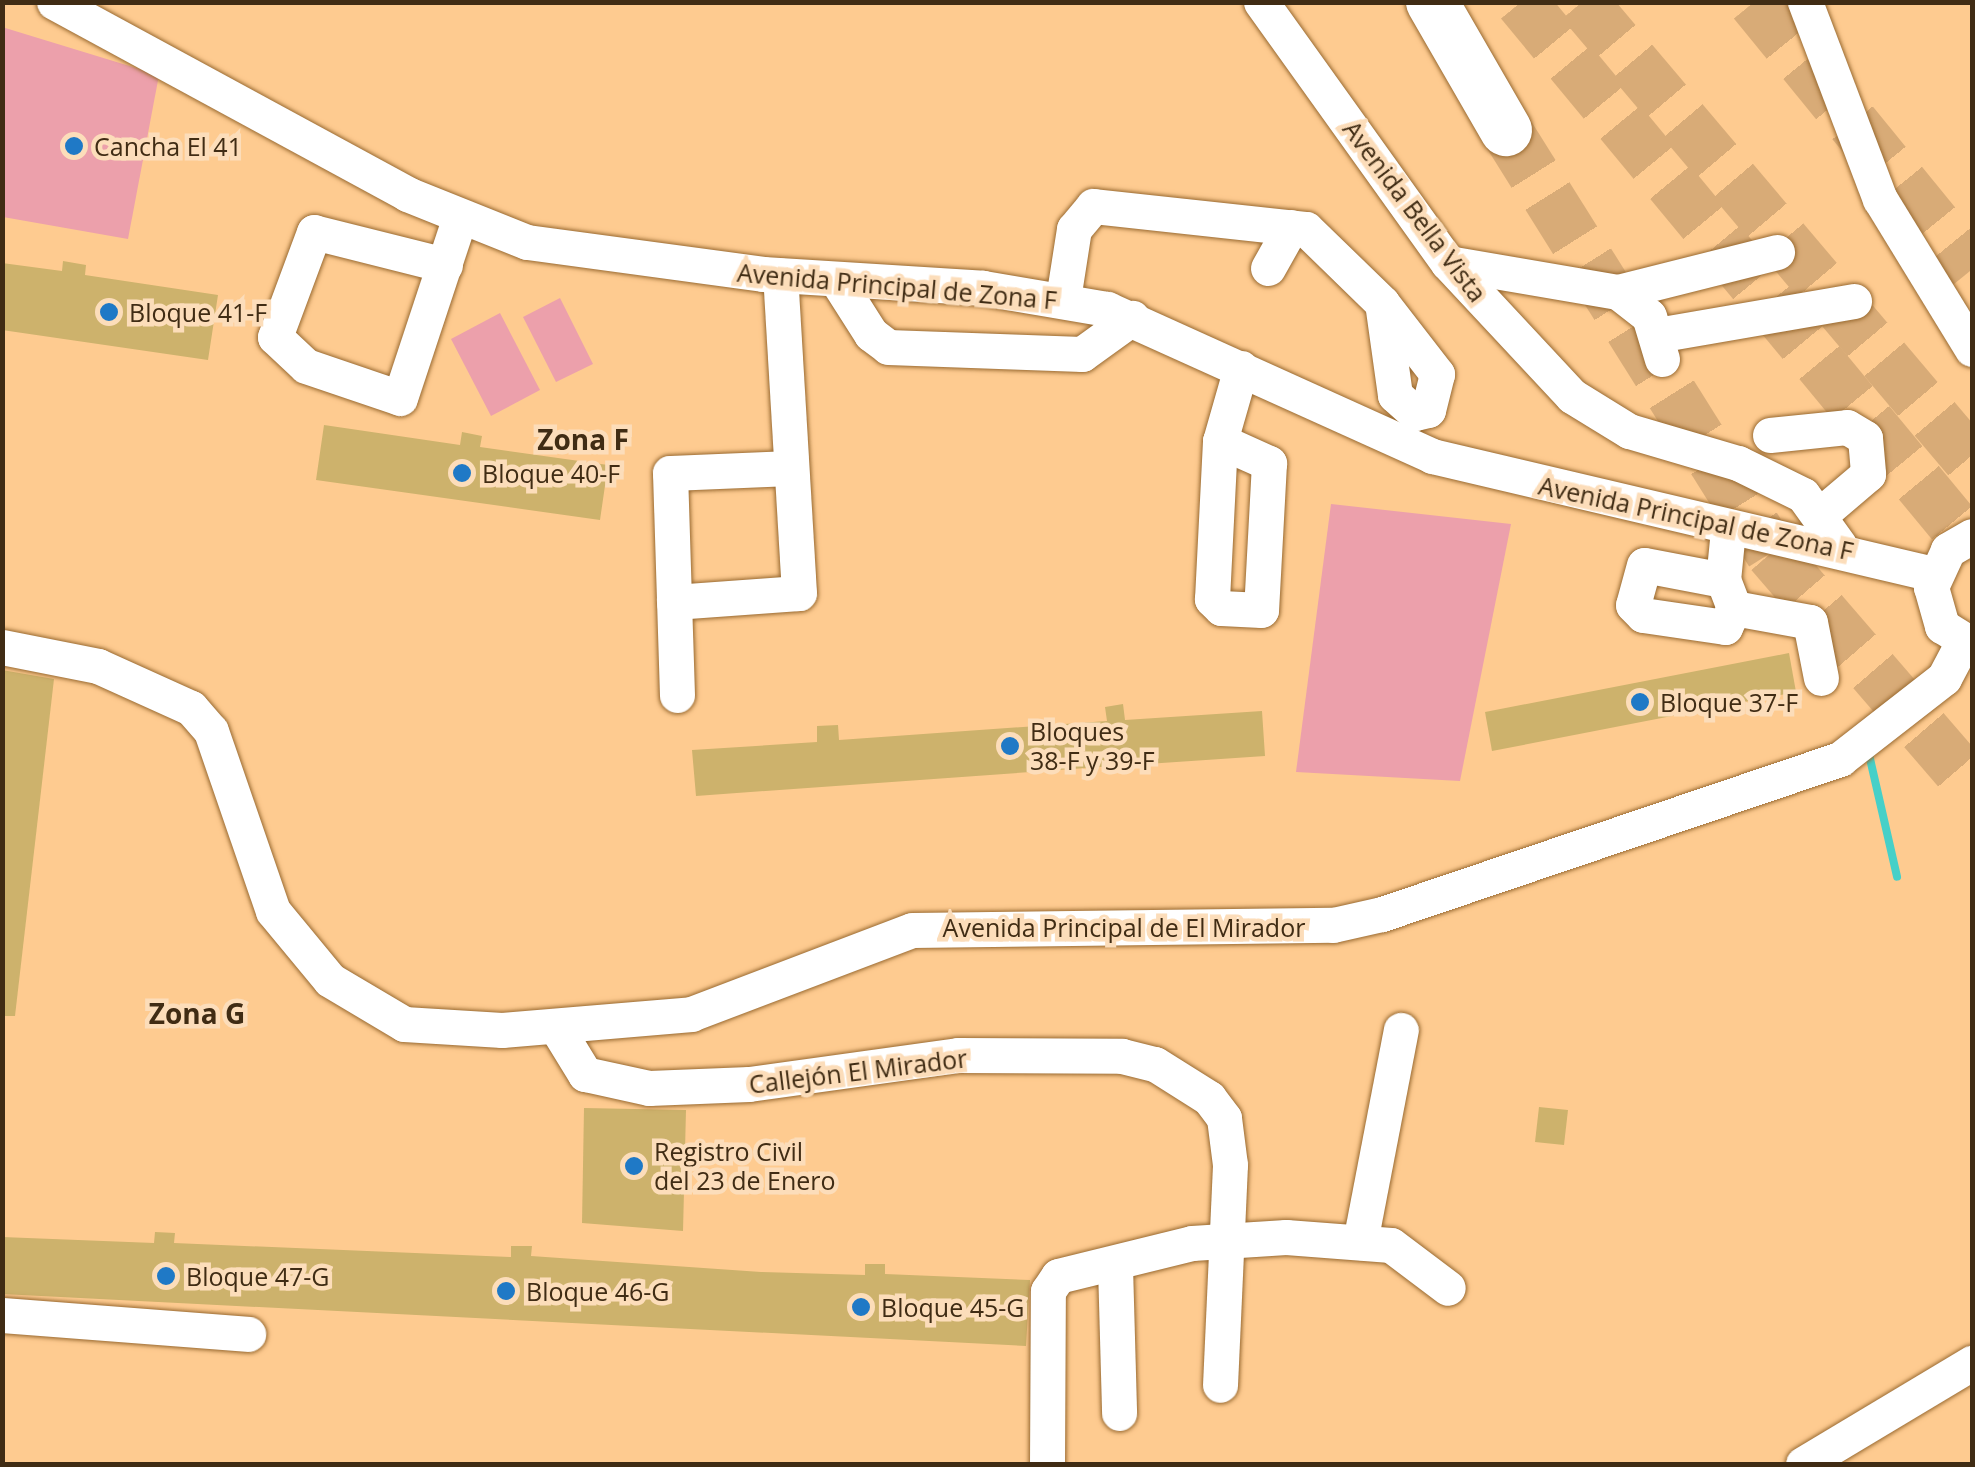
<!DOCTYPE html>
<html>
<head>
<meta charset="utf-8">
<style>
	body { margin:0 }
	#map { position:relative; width:1975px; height:1467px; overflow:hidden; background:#fecb90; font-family:"Open Sans",sans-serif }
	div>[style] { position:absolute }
	.green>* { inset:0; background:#eca0ab }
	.stream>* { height:8px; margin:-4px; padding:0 4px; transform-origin:4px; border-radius:4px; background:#46d0c8 }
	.building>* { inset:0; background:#cdb26c }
	.highway-tunnel>* { height:52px; margin-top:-26px; transform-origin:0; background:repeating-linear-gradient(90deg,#d8ab77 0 52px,transparent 0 78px) }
	.roads { filter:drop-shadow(0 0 2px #996a31) drop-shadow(0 0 2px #996a31) }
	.minor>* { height:35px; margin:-17.5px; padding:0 17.5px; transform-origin:17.5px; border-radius:17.5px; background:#fff }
	.highway>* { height:52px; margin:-26px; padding:0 26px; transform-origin:26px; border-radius:26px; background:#fff }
	.dots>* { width:28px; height:28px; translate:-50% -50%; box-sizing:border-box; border:5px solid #fcddba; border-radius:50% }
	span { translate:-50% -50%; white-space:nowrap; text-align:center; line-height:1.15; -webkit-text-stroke:9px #fcddba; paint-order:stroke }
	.poi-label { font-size:25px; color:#402c14 }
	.left { translate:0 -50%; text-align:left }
	.street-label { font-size:25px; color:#402c14 }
	.neighbourhood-label { font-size:28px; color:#402c14; font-weight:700 }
	.frame { position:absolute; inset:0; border:5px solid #402c14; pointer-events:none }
</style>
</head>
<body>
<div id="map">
	<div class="green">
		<i style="clip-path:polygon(2px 27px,159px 75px,128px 239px,3px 217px)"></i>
		<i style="clip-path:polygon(560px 298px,593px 364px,556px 382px,523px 317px)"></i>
		<i style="clip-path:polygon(500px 313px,540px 390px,491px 416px,451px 339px)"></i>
		<i style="clip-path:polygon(1331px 504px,1511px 524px,1460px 781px,1296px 772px)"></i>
	</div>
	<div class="stream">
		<i style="left:1868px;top:750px;width:130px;rotate:77.1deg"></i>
	</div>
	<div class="building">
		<i style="clip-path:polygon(63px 261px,86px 265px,85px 275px,218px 295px,208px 360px,2px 330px,2px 263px,62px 271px)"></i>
		<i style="clip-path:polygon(324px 425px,460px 445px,462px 432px,482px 436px,480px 447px,608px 465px,600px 520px,316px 480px)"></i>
		<i style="clip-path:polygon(1789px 653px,1796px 692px,1492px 751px,1485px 712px)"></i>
		<i style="clip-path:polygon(2px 670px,54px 679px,15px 1016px,2px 1016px)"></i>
		<i style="clip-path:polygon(1123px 704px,1125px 720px,1262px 711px,1265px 756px,1132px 765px,1115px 773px,1114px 766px,696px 796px,692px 750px,817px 742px,817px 726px,838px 725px,839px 740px,1107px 721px,1105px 707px)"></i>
		<i style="clip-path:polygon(1539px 1107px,1568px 1110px,1564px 1145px,1535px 1142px)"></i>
		<i style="clip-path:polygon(584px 1108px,686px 1110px,683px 1231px,582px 1223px)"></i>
		<i style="clip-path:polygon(155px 1232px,175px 1233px,174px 1243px,511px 1257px,511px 1246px,532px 1246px,531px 1256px,761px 1272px,865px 1275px,865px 1264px,885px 1264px,885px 1274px,1030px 1280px,1026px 1346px,2px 1294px,2px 1237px,154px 1243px)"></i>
	</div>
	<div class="highway-tunnel">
		<i style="left:1521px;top:2px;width:707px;rotate:50.39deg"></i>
		<i style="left:1582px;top:2px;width:604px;rotate:49.77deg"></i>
		<i style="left:1754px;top:2px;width:345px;rotate:50.8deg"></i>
		<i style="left:1506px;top:130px;width:499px;rotate:57.9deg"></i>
		<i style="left:1771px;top:553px;width:308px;rotate:49.2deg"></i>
	</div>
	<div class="roads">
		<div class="minor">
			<i style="left:54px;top:2px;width:402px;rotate:28.5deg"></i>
			<i style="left:407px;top:194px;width:129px;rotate:21.8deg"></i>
			<i style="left:527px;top:242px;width:238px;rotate:7.7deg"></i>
			<i style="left:763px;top:274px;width:220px;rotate:3.6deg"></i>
			<i style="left:983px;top:288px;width:126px;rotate:9.6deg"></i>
			<i style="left:1107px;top:309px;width:357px;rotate:24.3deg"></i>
			<i style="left:1432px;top:456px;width:515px;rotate:13.25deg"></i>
			<i style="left:1261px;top:2px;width:321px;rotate:54.4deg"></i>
			<i style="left:1448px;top:263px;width:182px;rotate:47deg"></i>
			<i style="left:1572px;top:396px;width:67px;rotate:31.6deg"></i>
			<i style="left:1629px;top:431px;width:114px;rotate:16.4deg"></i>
			<i style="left:1738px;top:463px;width:72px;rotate:26.2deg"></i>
			<i style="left:1803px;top:495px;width:62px;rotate:54.2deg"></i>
			<i style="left:1805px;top:2px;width:211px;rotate:69.2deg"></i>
			<i style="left:1880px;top:199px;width:176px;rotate:58.5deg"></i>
			<i style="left:1448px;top:263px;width:172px;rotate:9.7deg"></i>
			<i style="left:1618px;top:292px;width:39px;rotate:38deg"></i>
			<i style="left:1649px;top:316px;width:45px;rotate:73.2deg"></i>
			<i style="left:445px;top:265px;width:135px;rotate:-165.9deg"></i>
			<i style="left:314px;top:232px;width:112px;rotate:110.4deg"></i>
			<i style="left:275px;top:337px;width:42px;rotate:43.1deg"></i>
			<i style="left:306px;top:366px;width:99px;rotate:18.8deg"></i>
			<i style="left:400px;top:398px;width:191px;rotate:-71.7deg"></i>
			<i style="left:1268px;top:268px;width:47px;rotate:-60.7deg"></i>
			<i style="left:836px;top:279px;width:65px;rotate:57.5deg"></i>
			<i style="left:871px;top:334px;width:21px;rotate:37deg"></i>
			<i style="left:888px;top:347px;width:194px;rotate:2.1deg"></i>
			<i style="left:1082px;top:354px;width:62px;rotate:-35.8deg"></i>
			<i style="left:1618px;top:292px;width:164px;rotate:-14.1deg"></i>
			<i style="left:1063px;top:299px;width:71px;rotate:-81.1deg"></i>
			<i style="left:1074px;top:229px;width:30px;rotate:-50deg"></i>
			<i style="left:1093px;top:206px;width:214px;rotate:6.2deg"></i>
			<i style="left:1306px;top:229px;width:106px;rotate:44.2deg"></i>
			<i style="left:1382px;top:303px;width:90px;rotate:52.2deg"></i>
			<i style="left:1437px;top:374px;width:37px;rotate:104deg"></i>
			<i style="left:1428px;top:410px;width:13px;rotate:167deg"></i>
			<i style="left:1415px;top:413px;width:27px;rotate:-138deg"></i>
			<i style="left:1395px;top:395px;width:93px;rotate:-98deg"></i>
			<i style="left:1657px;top:335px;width:200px;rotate:-9.8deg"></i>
			<i style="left:1770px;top:435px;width:77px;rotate:-5.9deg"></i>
			<i style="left:1847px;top:427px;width:21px;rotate:31deg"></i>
			<i style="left:1865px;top:438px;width:36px;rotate:85deg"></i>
			<i style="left:1868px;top:474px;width:60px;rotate:139.7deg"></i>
			<i style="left:1220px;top:441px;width:54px;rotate:24.2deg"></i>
			<i style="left:1269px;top:463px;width:147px;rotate:93.1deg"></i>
			<i style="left:1261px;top:610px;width:40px;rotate:-177.1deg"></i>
			<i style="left:1221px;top:608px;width:13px;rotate:-135deg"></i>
			<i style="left:1212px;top:599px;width:158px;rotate:-87.1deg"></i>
			<i style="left:1220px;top:441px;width:76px;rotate:-74deg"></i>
			<i style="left:1972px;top:536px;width:28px;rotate:150deg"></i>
			<i style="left:1948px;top:550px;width:41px;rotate:114.7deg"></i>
			<i style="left:1931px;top:587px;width:41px;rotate:74.2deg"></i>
			<i style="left:1942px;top:626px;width:36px;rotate:32deg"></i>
			<i style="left:1723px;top:580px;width:80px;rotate:-169.2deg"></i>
			<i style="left:1644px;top:565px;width:41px;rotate:105.4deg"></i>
			<i style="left:1633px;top:605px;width:14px;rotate:45deg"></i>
			<i style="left:1643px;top:615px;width:83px;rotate:8.3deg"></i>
			<i style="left:1725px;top:627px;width:21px;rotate:-65deg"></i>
			<i style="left:1734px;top:608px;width:30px;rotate:-111deg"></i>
			<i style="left:1723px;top:580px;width:50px;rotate:-84.3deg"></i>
			<i style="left:674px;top:602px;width:125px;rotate:-4.1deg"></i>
			<i style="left:799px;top:593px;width:318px;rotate:-93.4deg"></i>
			<i style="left:1734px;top:608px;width:77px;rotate:10.4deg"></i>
			<i style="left:1810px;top:622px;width:57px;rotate:78.9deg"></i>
			<i style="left:2px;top:647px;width:98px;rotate:11.2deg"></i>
			<i style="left:98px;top:666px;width:102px;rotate:24.3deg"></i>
			<i style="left:191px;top:708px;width:30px;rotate:49deg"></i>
			<i style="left:211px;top:731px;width:190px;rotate:71deg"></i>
			<i style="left:273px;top:911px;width:89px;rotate:50.4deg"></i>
			<i style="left:330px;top:980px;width:86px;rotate:30.7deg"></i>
			<i style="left:404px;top:1024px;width:98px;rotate:3.5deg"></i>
			<i style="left:502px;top:1030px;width:190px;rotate:-4.8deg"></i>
			<i style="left:691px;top:1014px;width:236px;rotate:-20.8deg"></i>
			<i style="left:912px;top:930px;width:421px;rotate:-0.7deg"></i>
			<i style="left:1333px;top:925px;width:50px;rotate:-12.7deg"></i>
			<i style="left:1382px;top:914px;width:484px;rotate:-18.7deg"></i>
			<i style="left:1840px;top:759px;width:132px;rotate:-37.9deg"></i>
			<i style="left:1944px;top:678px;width:41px;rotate:-62.2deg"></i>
			<i style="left:677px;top:695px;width:222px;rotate:-91.8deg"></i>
			<i style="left:670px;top:473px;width:121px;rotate:-2.4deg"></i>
			<i style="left:558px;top:1030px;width:52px;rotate:58.5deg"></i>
			<i style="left:585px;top:1074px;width:66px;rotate:12.3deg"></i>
			<i style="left:649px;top:1088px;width:100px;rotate:-2.3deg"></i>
			<i style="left:749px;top:1084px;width:211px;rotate:-7.9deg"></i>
			<i style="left:958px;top:1055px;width:164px;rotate:0.3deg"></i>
			<i style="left:1122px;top:1056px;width:34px;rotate:14deg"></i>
			<i style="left:1155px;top:1064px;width:64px;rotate:32.2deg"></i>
			<i style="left:1209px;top:1098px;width:25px;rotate:53deg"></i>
			<i style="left:1224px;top:1118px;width:47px;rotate:82.7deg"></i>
			<i style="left:1230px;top:1165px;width:220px;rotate:92.6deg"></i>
			<i style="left:1360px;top:1242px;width:216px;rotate:-79.1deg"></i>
			<i style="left:1115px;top:1266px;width:147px;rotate:88.4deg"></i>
			<i style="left:2px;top:1315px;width:247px;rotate:4.4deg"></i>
			<i style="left:1047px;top:1464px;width:173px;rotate:-89.7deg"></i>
			<i style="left:1048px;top:1291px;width:18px;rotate:-56deg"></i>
			<i style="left:1058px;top:1276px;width:138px;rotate:-13.8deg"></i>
			<i style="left:1192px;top:1243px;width:94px;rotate:-3.7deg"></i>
			<i style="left:1286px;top:1237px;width:105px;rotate:4.4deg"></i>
			<i style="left:1391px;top:1245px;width:71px;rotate:37deg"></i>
			<i style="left:1803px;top:1464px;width:197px;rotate:-30.9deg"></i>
		</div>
		<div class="highway">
			<i style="left:1432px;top:2px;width:148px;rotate:60deg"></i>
		</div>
	</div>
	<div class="dots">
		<i style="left:74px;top:146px;background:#1f79c6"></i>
		<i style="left:109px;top:312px;background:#1f79c6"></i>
		<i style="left:462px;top:473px;background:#1f79c6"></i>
		<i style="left:1640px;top:702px;background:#1f79c6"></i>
		<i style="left:1010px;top:746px;background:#1f79c6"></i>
		<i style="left:634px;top:1166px;background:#1f79c6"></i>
		<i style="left:166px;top:1276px;background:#1f79c6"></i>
		<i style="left:506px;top:1291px;background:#1f79c6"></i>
		<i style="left:861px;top:1307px;background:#1f79c6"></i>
	</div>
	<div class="poi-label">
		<span class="left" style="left:94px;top:146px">Cancha El 41</span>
		<span class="left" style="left:129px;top:312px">Bloque 41-F</span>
		<span class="left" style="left:482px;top:473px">Bloque 40-F</span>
		<span class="left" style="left:1660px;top:702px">Bloque 37-F</span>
		<span class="left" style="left:1030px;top:746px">Bloques<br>38-F y 39-F</span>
		<span class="left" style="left:654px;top:1166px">Registro Civil<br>del 23 de Enero</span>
		<span class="left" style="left:186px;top:1276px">Bloque 47-G</span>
		<span class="left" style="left:526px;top:1291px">Bloque 46-G</span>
		<span class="left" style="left:881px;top:1307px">Bloque 45-G</span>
	</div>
	<div class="street-label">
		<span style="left:1415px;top:211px;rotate:53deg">Avenida Bella Vista</span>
		<span style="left:897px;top:286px;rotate:5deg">Avenida Principal de Zona F</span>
		<span style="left:1696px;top:518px;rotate:12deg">Avenida Principal de Zona F</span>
		<span style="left:1124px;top:927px">Avenida Principal de El Mirador</span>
		<span style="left:858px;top:1071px;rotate:-7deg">Callejón El Mirador</span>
	</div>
	<div class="neighbourhood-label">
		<span style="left:583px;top:439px">Zona F</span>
		<span style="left:197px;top:1013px">Zona G</span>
	</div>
	<div class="frame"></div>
</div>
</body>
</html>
